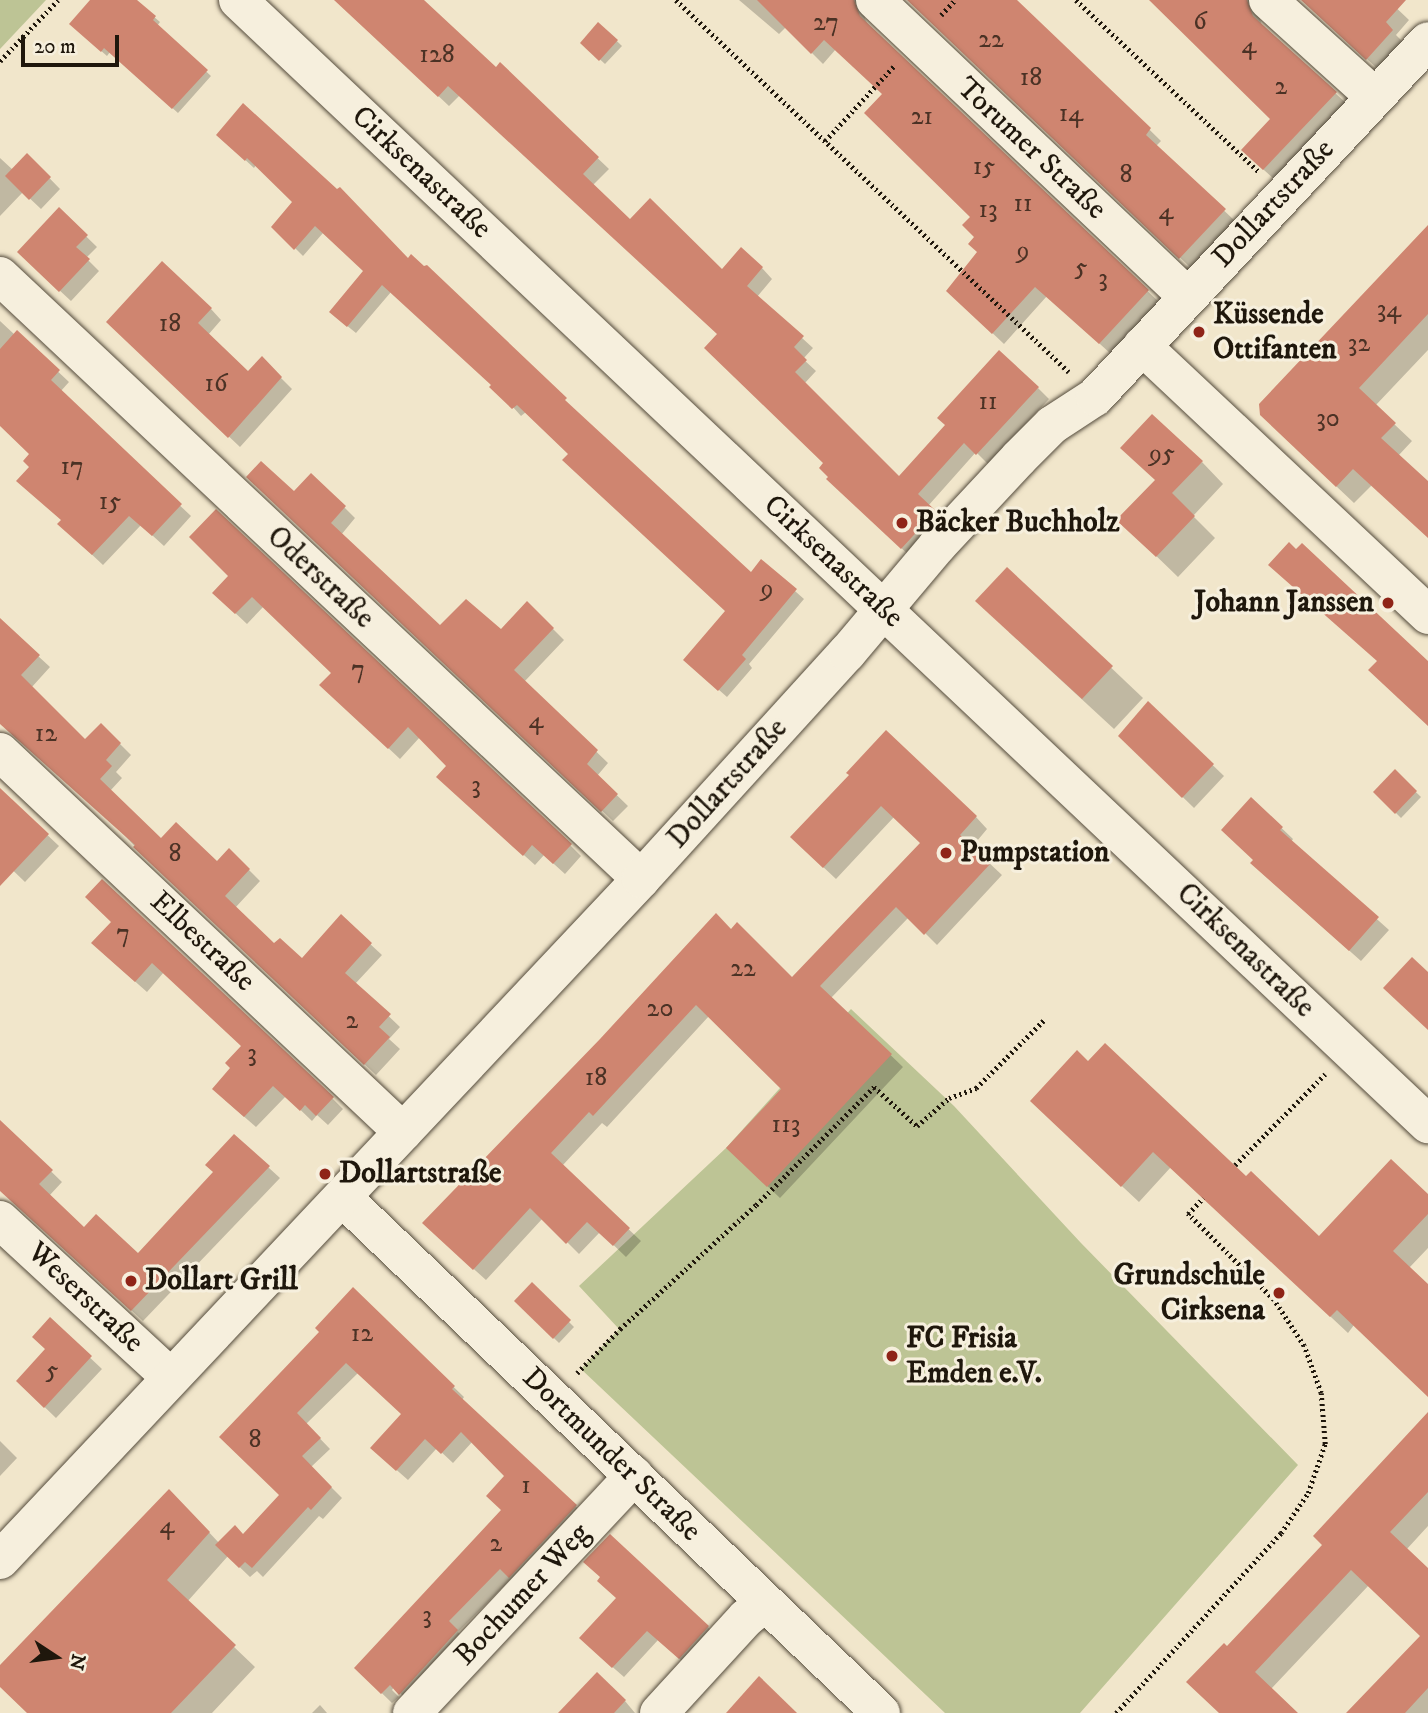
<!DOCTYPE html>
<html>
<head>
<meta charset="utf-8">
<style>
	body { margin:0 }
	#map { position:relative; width:1428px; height:1713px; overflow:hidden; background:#f1e6cb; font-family:"IM FELL DW Pica",serif }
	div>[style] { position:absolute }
	.green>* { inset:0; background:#bdc495 }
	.shadow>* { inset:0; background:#0003 }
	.building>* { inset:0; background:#cf8570 }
	.path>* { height:4.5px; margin-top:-2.25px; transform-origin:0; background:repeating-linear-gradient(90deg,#1f170c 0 2px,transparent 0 5.5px) }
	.roads { filter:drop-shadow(0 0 2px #544b3c) drop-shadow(0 0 2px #544b3c) }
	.street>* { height:38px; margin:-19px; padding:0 19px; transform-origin:19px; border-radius:19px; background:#f6efdd }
	.dots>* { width:19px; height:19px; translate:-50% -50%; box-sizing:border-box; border:4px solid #f6efdd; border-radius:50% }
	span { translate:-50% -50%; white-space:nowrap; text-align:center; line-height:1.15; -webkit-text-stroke:6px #f6efdd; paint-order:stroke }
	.number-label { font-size:26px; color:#4b3225 }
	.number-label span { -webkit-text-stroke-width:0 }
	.street-label { font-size:30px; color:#1f170c }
	.poi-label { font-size:30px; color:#1f170c; font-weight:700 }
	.left { translate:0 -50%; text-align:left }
	.right { translate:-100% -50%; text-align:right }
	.north { position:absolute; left:21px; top:1622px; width:70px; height:70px; -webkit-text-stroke:5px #f6efdd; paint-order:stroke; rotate:103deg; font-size:19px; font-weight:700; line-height:28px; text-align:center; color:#1f170c }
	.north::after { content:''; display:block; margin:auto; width:24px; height:32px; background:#1f170c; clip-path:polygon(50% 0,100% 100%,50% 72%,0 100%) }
	.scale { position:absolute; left:21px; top:35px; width:98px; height:32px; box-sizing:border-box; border:4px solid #1f170c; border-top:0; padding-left:9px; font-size:21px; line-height:24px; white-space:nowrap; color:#1f170c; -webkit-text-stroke:5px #f6efdd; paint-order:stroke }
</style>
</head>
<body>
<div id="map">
	<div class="green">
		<i style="clip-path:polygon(0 0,46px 0,0 49px)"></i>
		<i style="clip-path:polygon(851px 1009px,954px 1106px,1081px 1243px,1298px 1465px,1080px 1713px,945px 1713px,581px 1369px,619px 1329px,579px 1286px,726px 1148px)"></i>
	</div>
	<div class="shadow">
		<i style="clip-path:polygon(92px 0,134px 0,160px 22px,157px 26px,211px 76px,178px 113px,110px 52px,107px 56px,76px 29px)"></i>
		<i style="clip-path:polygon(345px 0,422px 0,496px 69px,500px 65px,609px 169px,592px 186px,630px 222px,722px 271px,762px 268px,772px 279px,757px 297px,813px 348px,803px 359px,816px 371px,804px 384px,899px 479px,1038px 388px,1049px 399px,988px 464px,976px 452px,928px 506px,945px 522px,913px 559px,839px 489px,826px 463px,719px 335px,460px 95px,449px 106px,352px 15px)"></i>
		<i style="clip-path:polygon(739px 0,868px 0,864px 7px,865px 19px,870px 28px,1159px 302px,1111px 354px,1047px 296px,1004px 344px,948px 291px,979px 253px,972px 217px,884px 95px,836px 49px,823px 64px,786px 27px,779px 34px)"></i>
		<i style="clip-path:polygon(909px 0,1012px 0,1062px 44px,1161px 141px,1156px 146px,1235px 221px,1191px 268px)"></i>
		<i style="clip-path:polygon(1150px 0,1261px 0,1257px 8px,1262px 26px,1347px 104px,1275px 180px,1254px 161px,1272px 119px)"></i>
		<i style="clip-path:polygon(1302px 0,1388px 0,1409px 20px,1396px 35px,1403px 42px,1378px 69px)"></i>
		<i style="clip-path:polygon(599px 24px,622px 46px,605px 64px,582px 43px)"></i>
		<i style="clip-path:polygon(226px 142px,409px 261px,426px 267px,572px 409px,751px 574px,762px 562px,804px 599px,749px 664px,752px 668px,727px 697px,693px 667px,727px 611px,570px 454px,526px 412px,521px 416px,493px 385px,391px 292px,356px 333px,340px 320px,365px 271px,323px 233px,303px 256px,273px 226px,295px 202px,256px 165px,254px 168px)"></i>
		<i style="clip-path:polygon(27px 155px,60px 189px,41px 209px,23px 192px,0 216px,0 158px,13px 170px)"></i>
		<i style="clip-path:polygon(59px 210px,97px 247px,86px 258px,99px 271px,71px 301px,30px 263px)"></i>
		<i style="clip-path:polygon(1428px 228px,1428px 350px,1375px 406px,1412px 441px,1398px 456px,1428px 483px,1428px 537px,1372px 485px,1354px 503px,1280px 433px)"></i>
		<i style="clip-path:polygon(211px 309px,221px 320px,208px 335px,248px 374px,262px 359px,292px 389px,240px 447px,119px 333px)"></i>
		<i style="clip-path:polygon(0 321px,15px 335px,17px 333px,69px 382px,60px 392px,191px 516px,164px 546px,141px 525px,103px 565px,70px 534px,31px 467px,31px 454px,0 425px)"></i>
		<i style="clip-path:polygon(1202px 462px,1223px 484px,1193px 516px,1215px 538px,1178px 577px,1119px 520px)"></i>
		<i style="clip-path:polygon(259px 488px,344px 507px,355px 518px,341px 535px,440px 628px,501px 632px,527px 603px,564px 640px,524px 682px,608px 763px,597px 776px,628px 806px,613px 821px)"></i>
		<i style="clip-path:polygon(1007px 569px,1143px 698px,1114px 729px,1009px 632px)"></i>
		<i style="clip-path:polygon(230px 576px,570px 845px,581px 856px,565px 874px,544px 855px,535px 865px,449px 788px,449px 766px,420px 737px,400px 759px,333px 696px,333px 673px,264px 606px,247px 624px,214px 593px)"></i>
		<i style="clip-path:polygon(0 621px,50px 667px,31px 688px,85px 742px,101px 725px,131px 755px,116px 772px,122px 778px,110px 791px,161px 841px,217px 864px,229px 850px,260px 881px,235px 908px,274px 946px,302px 961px,341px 917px,382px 955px,355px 984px,400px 1027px,389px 1039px,400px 1049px,376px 1075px,146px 858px,0 704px)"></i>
		<i style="clip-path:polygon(1149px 704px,1224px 776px,1194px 808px,1120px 736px)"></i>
		<i style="clip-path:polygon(1395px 772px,1421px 797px,1401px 818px,1375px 792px)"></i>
		<i style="clip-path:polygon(851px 775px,976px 817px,987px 829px,972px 847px,1002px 875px,937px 945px,909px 917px,831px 998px,903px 1067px,780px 1198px,740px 1160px,783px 1089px,709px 1016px,607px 1127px,602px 1123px,562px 1166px,641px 1241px,626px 1257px,600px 1232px,579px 1254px,543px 1218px,486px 1280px,436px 1235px,731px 931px,792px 979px,923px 844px,894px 817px,836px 879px,804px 849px)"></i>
		<i style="clip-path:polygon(5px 795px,59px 846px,25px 882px,0 858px,0 800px)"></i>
		<i style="clip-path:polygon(1251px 799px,1293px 839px,1291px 842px,1389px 930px,1361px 961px,1263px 874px,1255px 860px)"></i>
		<i style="clip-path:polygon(113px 923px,332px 1098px,343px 1109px,328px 1125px,317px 1115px,312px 1121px,286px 1096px,256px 1127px,225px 1100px,243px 1046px,164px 972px,147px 992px,104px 954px)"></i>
		<i style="clip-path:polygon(1089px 1063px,1246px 1178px,1320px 1238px,1428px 1196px,1428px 1248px,1409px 1268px,1428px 1287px,1428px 1395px,1354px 1325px,1348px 1333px,1171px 1167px,1139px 1202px,1049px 1118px)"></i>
		<i style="clip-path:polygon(0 1122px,62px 1182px,49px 1196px,85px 1230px,138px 1255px,215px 1173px,234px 1136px,280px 1178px,143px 1321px,0 1189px)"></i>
		<i style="clip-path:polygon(532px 1285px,574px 1327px,559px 1343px,516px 1301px)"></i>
		<i style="clip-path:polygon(353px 1290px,464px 1397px,462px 1400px,586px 1516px,520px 1587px,512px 1578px,458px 1632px,467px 1642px,411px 1704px,394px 1687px,392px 1690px,399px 1697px,392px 1703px,356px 1668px,503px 1510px,506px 1476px,473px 1441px,453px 1463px,437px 1448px,408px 1480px,383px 1458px,403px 1414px,358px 1373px,306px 1424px,330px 1449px,311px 1467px,342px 1498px,323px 1519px,319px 1516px,263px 1577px,257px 1571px,250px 1577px,228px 1556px,187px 1602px,255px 1667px,212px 1713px,28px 1713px,0 1686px,0 1668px,190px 1512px,220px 1544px,243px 1536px,282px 1495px,221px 1437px,321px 1332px)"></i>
		<i style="clip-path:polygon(50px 1320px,102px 1369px,56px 1418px,29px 1392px,47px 1349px)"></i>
		<i style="clip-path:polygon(1428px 1415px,1428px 1526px,1406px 1550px,1428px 1571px,1428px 1713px,1349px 1713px,1422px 1636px,1369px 1585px,1271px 1689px,1296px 1713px,1221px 1713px,1227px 1649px,1324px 1545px)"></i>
		<i style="clip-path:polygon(0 1441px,17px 1458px,0 1476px)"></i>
		<i style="clip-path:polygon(618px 1599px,708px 1627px,718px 1638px,690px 1668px,658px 1640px,624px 1677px,592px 1649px)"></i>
		<i style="clip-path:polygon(625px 1701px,635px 1713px,561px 1713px)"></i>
		<i style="clip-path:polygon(320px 1705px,327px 1713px,312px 1713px)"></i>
	</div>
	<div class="building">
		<i style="clip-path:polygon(90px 0,137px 0,156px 16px,153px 20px,208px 70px,172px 109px,104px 48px,101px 52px,69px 24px)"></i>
		<i style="clip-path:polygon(334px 0,424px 0,496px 67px,500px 62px,599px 157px,583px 174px,630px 219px,650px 198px,722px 269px,741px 247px,763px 267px,747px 286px,804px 336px,794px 347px,807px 360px,795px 372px,899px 476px,945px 425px,937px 418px,999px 350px,1039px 387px,976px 455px,964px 443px,918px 494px,936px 511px,901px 549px,826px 479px,828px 477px,819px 468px,823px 463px,704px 348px,717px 334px,448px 86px,438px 97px)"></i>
		<i style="clip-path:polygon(757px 0,854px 0,860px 16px,1149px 290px,1099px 344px,1035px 287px,992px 334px,946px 291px,977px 252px,968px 244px,974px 237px,962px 225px,970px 217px,864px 113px,882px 94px,824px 40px,811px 54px)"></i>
		<i style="clip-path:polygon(907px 0,1017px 0,1151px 128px,1146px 135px,1226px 209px,1179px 259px)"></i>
		<i style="clip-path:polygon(1149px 0,1247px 0,1253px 16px,1337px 92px,1263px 170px,1241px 150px,1270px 119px)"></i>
		<i style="clip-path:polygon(1301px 0,1406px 0,1386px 22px,1393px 30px,1366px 60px)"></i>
		<i style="clip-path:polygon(598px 22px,618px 40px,599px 61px,580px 43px)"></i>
		<i style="clip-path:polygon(243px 103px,337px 189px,340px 187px,408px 258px,411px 254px,424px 266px,427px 265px,567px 398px,565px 400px,751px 572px,761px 559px,797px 589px,742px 655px,746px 659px,718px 691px,683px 660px,725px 611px,562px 460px,568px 454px,517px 405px,512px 409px,489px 387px,491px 385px,382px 285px,347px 327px,329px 312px,363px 271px,315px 226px,294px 250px,271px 227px,292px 202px,247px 158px,245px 161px,216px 135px)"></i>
		<i style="clip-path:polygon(27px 153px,51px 177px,29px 200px,5px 176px)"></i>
		<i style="clip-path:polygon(59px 207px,88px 235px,76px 247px,90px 259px,59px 292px,17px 252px)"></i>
		<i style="clip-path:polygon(1428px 225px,1428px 314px,1359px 388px,1396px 423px,1381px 438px,1428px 481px,1428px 538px,1353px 469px,1336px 487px,1260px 415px,1259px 404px)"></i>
		<i style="clip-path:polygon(162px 261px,212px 308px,198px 323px,248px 371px,262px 356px,282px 377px,228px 438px,106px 322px)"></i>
		<i style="clip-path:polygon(17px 330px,60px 370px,51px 380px,182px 504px,152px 536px,129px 516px,92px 555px,57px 524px,61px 520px,16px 481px,29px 467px,23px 461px,29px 454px,0 426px,0 349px)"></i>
		<i style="clip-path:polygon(1152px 414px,1203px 461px,1172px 493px,1195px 516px,1156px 557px,1116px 520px,1155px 480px,1120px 448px)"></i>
		<i style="clip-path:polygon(261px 461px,294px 491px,311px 473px,330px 491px,346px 506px,331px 523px,440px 625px,466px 599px,501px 629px,527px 601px,554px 628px,514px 670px,598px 750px,587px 764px,618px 794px,601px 812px,246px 477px)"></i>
		<i style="clip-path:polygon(216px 509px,572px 844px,553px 864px,532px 845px,523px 856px,436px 777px,446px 766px,408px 727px,388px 749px,319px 685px,331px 673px,252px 597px,235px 614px,212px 593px,228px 576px,189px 537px)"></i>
		<i style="clip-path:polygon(1289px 542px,1296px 549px,1302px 543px,1428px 661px,1428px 726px,1368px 670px,1377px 661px,1268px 565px)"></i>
		<i style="clip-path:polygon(1007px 567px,1113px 666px,1082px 699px,975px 601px)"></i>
		<i style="clip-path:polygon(0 618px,40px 655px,21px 675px,85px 739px,101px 723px,121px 743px,106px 760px,112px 766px,100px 779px,161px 838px,176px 822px,217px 861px,229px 848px,250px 869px,225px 896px,274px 943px,280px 938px,302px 958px,341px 914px,372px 943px,345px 973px,391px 1014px,379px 1027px,390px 1037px,364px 1065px,133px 847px,135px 845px,0 724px)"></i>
		<i style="clip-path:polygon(1148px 701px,1214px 764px,1182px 798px,1118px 736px)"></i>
		<i style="clip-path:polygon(886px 730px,977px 816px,960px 835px,992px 862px,924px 935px,896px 907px,820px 986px,892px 1054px,767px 1187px,726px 1148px,781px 1089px,696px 1005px,593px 1116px,589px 1112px,551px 1153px,630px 1228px,613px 1246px,587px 1222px,566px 1244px,530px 1208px,473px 1270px,422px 1223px,600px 1039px,716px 913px,731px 929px,737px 922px,792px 977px,920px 843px,881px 806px,823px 868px,790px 837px,849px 775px,846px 773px)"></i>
		<i style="clip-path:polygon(1395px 769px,1417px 791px,1395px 814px,1373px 792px)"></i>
		<i style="clip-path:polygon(0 788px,49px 834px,0 886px)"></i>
		<i style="clip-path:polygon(1251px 797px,1283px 827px,1280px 830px,1379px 917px,1349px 951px,1250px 863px,1253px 860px,1221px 830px)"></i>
		<i style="clip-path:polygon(102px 879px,334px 1097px,316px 1116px,305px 1105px,300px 1111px,273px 1086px,244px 1117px,212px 1089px,230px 1068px,225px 1063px,241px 1046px,152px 963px,135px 982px,91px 943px,111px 922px,85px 897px)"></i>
		<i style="clip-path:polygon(1412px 957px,1428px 972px,1428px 1030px,1383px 988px)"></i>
		<i style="clip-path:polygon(1105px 1043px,1246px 1176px,1251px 1171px,1319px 1236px,1391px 1159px,1428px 1194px,1428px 1214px,1393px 1251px,1428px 1284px,1428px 1397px,1337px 1310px,1330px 1317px,1153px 1152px,1121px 1187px,1030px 1101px,1077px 1050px,1088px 1061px)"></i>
		<i style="clip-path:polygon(0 1120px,53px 1170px,39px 1184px,84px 1227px,96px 1214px,138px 1253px,213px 1172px,205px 1165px,234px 1134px,270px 1166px,131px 1311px,0 1191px)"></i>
		<i style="clip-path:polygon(532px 1282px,571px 1320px,553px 1339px,514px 1301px)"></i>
		<i style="clip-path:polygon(353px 1287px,455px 1386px,452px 1389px,577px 1505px,509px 1578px,500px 1569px,449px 1621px,458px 1630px,399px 1695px,390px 1685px,381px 1694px,354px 1668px,501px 1510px,486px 1496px,504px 1476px,461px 1432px,441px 1454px,425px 1439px,396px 1471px,370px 1448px,401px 1414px,346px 1363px,297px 1413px,321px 1438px,302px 1456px,332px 1487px,311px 1510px,308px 1507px,252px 1568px,245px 1562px,239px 1568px,215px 1545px,235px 1525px,243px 1534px,279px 1495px,219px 1437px,319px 1332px,315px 1328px)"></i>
		<i style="clip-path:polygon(50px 1317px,92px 1356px,44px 1408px,16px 1381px,45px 1349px,32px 1337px)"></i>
		<i style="clip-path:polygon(1428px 1412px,1428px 1492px,1390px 1532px,1428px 1568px,1428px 1688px,1405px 1713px,1346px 1713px,1420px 1636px,1351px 1570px,1255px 1672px,1298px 1713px,1219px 1713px,1186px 1682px,1224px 1643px,1227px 1646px,1322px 1545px,1313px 1536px)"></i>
		<i style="clip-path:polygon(169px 1489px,210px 1532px,167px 1580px,236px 1645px,171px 1713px,27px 1713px,0 1687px,0 1665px)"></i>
		<i style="clip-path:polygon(610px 1534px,709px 1626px,679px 1659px,647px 1631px,612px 1668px,579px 1638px,616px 1598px,597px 1581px,600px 1577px,583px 1562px)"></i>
		<i style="clip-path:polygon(597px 1672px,626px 1700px,614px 1713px,558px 1713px)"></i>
		<i style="clip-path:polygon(759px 1676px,797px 1713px,726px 1713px)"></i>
	</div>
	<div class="path">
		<i style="left:676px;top:0;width:541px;rotate:43.43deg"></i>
		<i style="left:1076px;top:0;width:251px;rotate:43.2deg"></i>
		<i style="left:941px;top:15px;width:21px;rotate:-47deg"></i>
		<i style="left:0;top:61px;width:84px;rotate:-46.4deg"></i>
		<i style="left:825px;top:141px;width:103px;rotate:-47.4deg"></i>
		<i style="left:1235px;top:1165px;width:128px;rotate:-45.3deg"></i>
		<i style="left:577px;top:1373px;width:62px;rotate:-45.7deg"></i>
		<i style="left:620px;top:1329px;width:184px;rotate:-42.4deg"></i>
		<i style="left:756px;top:1205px;width:167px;rotate:-45deg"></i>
		<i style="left:874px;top:1087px;width:58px;rotate:42.2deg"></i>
		<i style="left:917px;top:1126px;width:43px;rotate:-41.2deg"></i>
		<i style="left:949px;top:1098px;width:29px;rotate:-20deg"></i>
		<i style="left:976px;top:1088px;width:98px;rotate:-45deg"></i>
		<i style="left:1116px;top:1713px;width:244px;rotate:-47.5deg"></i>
		<i style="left:1281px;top:1533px;width:48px;rotate:-56deg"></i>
		<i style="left:1308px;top:1493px;width:52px;rotate:-70.9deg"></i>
		<i style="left:1325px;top:1444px;width:51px;rotate:-94.5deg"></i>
		<i style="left:1321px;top:1393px;width:50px;rotate:-109.9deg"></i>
		<i style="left:1304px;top:1346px;width:55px;rotate:-123.1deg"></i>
		<i style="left:1274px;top:1300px;width:122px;rotate:-135deg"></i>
		<i style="left:1188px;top:1214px;width:22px;rotate:-47deg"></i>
	</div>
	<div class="roads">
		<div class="street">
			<i style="left:238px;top:0;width:1637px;rotate:43.37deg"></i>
			<i style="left:875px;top:0;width:431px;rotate:43.5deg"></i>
			<i style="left:1268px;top:0;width:144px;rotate:42.2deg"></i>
			<i style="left:0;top:276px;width:880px;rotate:43.25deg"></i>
			<i style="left:1142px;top:346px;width:393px;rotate:43.2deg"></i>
			<i style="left:0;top:752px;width:554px;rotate:43.32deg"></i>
			<i style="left:342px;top:1197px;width:746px;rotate:43.75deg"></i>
			<i style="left:0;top:1220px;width:231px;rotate:42.7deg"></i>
			<i style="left:0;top:1560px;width:935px;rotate:-46.73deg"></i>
			<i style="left:641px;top:879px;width:306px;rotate:-47.7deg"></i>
			<i style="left:847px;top:653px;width:140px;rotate:-49.9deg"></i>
			<i style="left:937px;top:546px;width:120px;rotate:-47deg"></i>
			<i style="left:1019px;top:458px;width:47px;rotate:-45deg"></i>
			<i style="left:1052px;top:425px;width:51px;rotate:-33.1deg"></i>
			<i style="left:1095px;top:397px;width:487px;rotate:-46.9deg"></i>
			<i style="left:412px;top:1713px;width:325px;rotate:-46.9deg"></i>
			<i style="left:659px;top:1713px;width:129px;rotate:-47.5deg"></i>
			<i style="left:746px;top:1618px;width:24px;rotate:-38deg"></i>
		</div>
	</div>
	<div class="dots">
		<i style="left:1199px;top:332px;background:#8f2418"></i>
		<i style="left:902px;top:523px;background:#8f2418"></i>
		<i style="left:1388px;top:603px;background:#8f2418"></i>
		<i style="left:946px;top:853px;background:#8f2418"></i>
		<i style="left:325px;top:1174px;background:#8f2418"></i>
		<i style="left:131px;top:1281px;background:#8f2418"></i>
		<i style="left:1279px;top:1293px;background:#8f2418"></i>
		<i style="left:892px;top:1356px;background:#8f2418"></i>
	</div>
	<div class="number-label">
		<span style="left:1200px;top:22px">6</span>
		<span style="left:826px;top:23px">27</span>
		<span style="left:991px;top:40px">22</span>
		<span style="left:1249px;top:46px">4</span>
		<span style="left:437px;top:55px">128</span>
		<span style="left:1031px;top:78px">18</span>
		<span style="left:1281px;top:87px">2</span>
		<span style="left:1071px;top:114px">14</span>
		<span style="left:922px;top:117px">21</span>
		<span style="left:984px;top:167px">15</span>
		<span style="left:1126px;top:175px">8</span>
		<span style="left:1023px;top:204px">11</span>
		<span style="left:988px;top:210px">13</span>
		<span style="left:1166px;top:212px">4</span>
		<span style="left:1023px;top:251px">9</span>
		<span style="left:1081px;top:268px">5</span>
		<span style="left:1103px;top:279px">3</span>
		<span style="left:1389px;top:310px">34</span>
		<span style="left:170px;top:324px">18</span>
		<span style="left:1359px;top:344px">32</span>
		<span style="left:216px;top:384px">16</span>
		<span style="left:988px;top:402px">11</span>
		<span style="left:1328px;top:419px">30</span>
		<span style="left:1162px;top:454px">95</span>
		<span style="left:72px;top:467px">17</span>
		<span style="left:110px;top:502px">15</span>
		<span style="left:767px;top:589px">9</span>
		<span style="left:358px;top:670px">7</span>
		<span style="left:536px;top:721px">4</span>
		<span style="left:46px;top:734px">12</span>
		<span style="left:476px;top:786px">3</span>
		<span style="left:175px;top:854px">8</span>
		<span style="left:123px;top:934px">7</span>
		<span style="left:743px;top:969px">22</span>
		<span style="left:660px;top:1009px">20</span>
		<span style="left:352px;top:1021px">2</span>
		<span style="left:252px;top:1054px">3</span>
		<span style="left:596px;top:1078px">18</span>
		<span style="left:786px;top:1125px">113</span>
		<span style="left:362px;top:1334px">12</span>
		<span style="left:52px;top:1371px">5</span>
		<span style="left:255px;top:1440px">8</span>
		<span style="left:526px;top:1486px">1</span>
		<span style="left:167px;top:1526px">4</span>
		<span style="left:496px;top:1544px">2</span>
		<span style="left:427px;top:1616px">3</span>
	</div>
	<div class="street-label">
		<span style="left:1031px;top:149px;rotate:43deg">Torumer Straße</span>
		<span style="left:421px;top:173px;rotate:43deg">Cirksenastraße</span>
		<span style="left:1274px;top:204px;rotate:-47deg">Dollartstraße</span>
		<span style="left:833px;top:562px;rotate:43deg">Cirksenastraße</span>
		<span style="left:320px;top:578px;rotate:43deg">Oderstraße</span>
		<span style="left:728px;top:784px;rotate:-48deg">Dollartstraße</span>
		<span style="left:202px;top:942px;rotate:43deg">Elbestraße</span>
		<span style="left:1245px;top:951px;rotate:44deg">Cirksenastraße</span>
		<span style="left:85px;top:1298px;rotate:43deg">Weserstraße</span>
		<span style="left:611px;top:1455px;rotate:44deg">Dortmunder Straße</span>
		<span style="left:523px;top:1595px;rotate:-47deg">Bochumer Weg</span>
	</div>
	<div class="poi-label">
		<span class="left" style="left:1213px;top:332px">Küssende<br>Ottifanten</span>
		<span class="left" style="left:916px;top:523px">Bäcker Buchholz</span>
		<span class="right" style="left:1374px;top:603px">Johann Janssen</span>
		<span class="left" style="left:960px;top:853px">Pumpstation</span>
		<span class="left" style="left:339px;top:1174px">Dollartstraße</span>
		<span class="right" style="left:1265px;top:1293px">Grundschule<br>Cirksena</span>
		<span class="left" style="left:145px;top:1281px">Dollart Grill</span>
		<span class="left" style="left:906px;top:1356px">FC Frisia<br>Emden e.V.</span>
	</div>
	<div class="north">N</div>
	<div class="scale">20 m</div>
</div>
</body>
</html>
